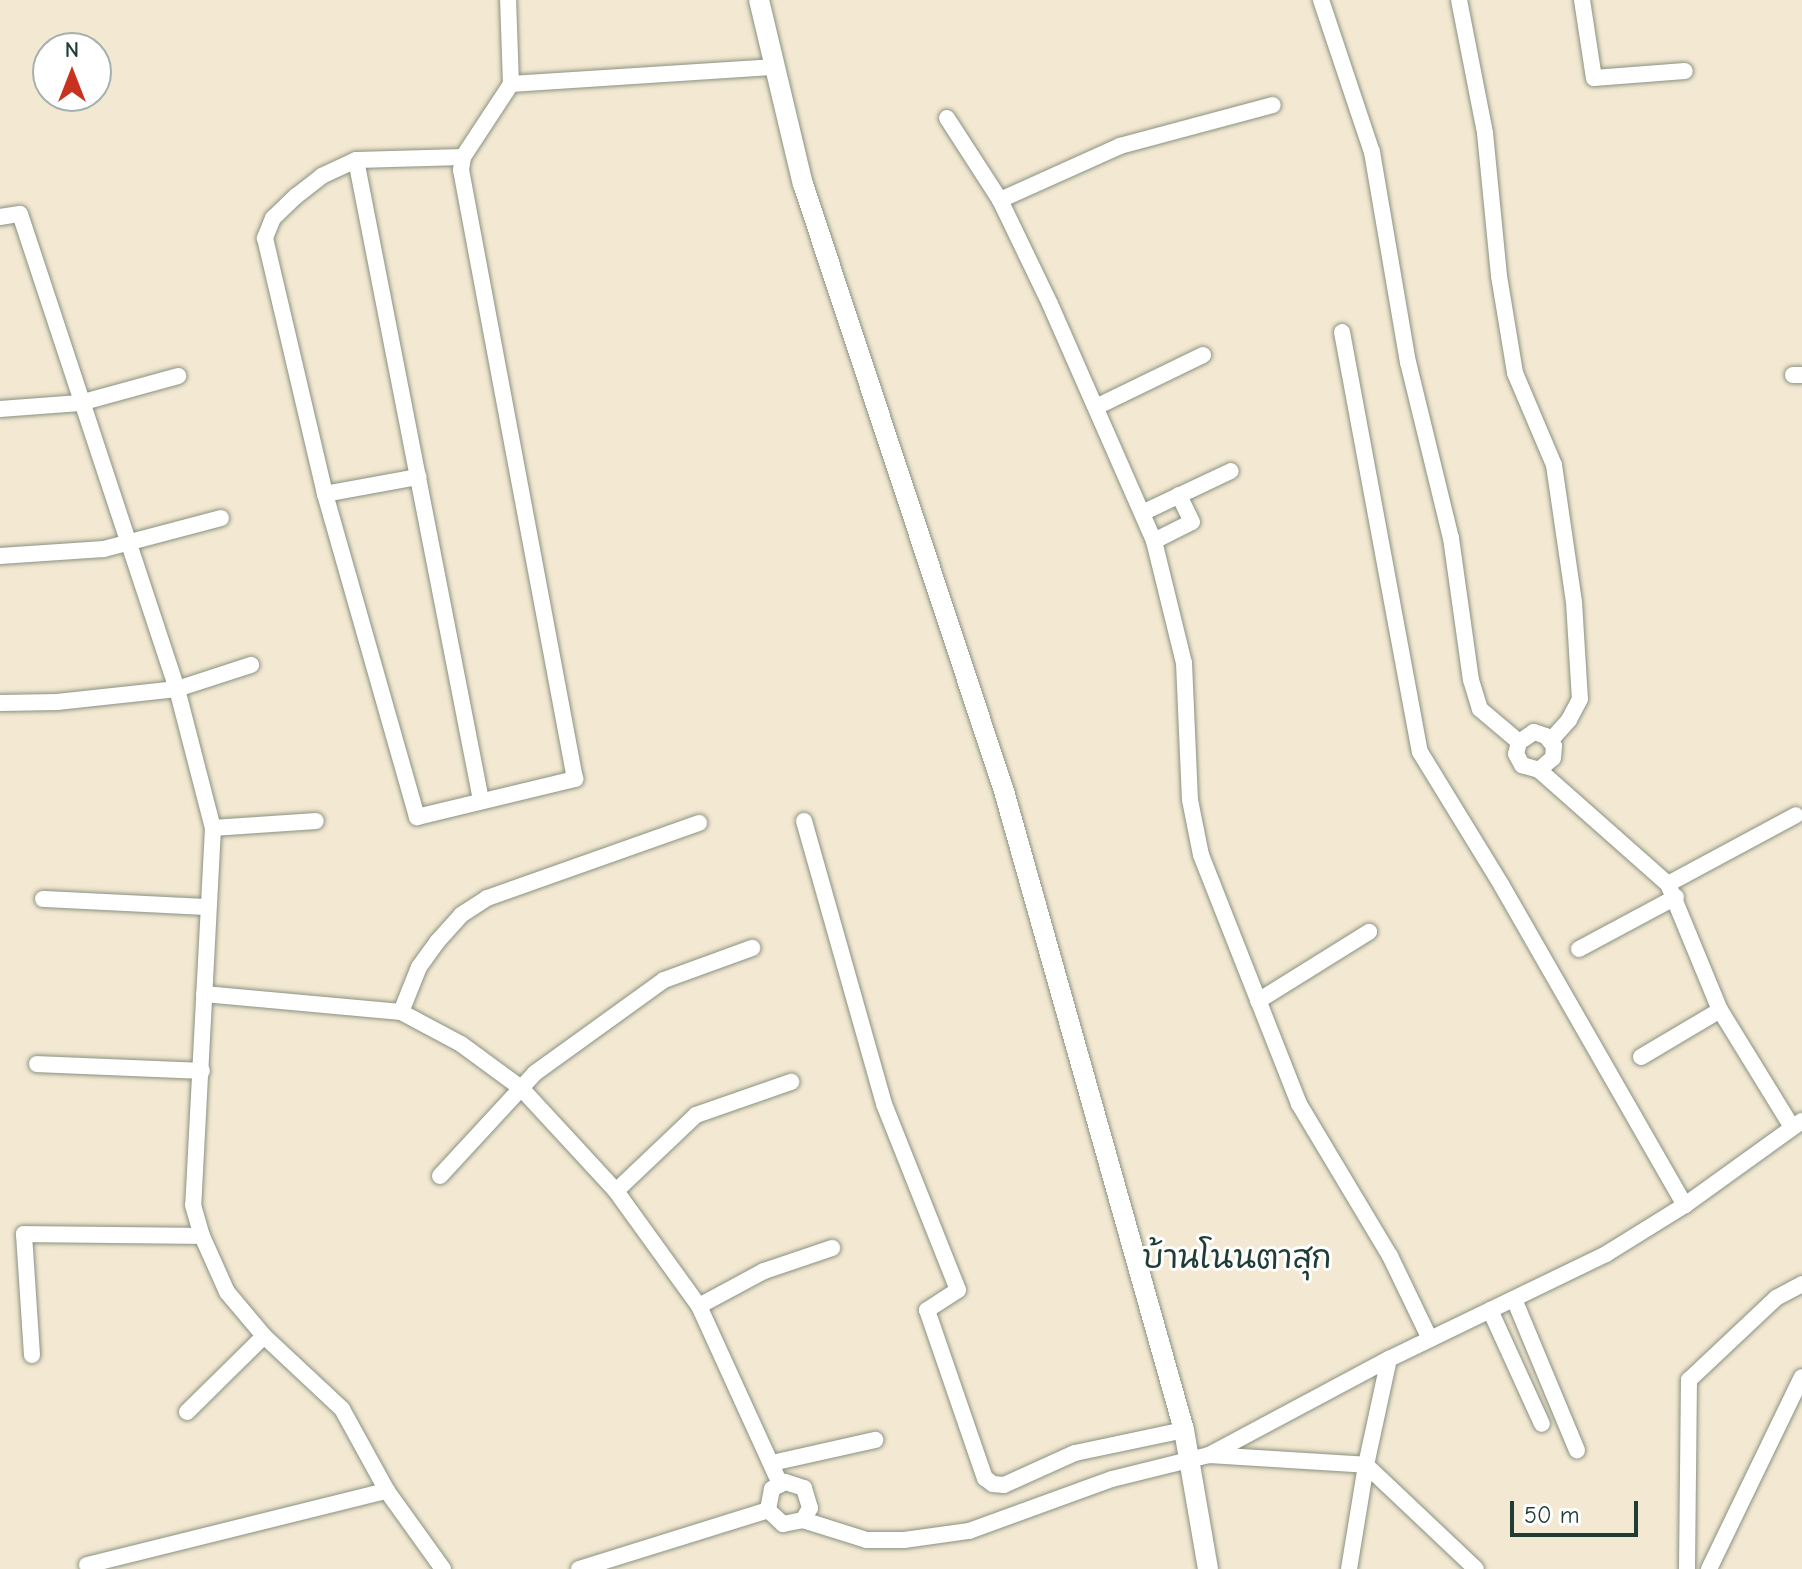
<!DOCTYPE html>
<html>
<head>
<meta charset="utf-8">
<style>
	body { margin:0 }
	#map { position:relative; width:1802px; height:1569px; overflow:hidden; background:#f3e8d1; font-family:"Comic Neue","Playpen Sans Thai",sans-serif }
	div>[style] { position:absolute }
	.roads { filter:drop-shadow(0 0 2px #899282) drop-shadow(0 0 2px #899282) }
	.minor>* { height:16px; margin:-8px; padding:0 8px; transform-origin:8px; border-radius:8px; background:#fff }
	.tertiary>* { height:20px; margin:-10px; padding:0 10px; transform-origin:10px; border-radius:10px; background:#fff }
	span { translate:-50% -50%; white-space:nowrap; text-align:center; line-height:1.15; -webkit-text-stroke:6px #fff; paint-order:stroke }
	.quarter-label { font-size:32px; color:#1f3d34 }
	.north { position:absolute; left:32px; top:32px; width:80px; height:80px; box-sizing:border-box; background:#fff; border:2px solid #a5b1ae; border-radius:50%; rotate:0deg; font-size:22px; font-weight:700; line-height:32px; text-align:center; color:#1f3d34 }
	.north::after { content:''; display:block; margin:auto; width:28px; height:36px; background:#c8321e; clip-path:polygon(50% 0,100% 100%,50% 72%,0 100%) }
	.scale { position:absolute; left:1510px; top:1501px; width:128px; height:36px; box-sizing:border-box; border:4px solid #1f3d34; border-top:0; padding-left:10px; font-size:24px; line-height:28px; white-space:nowrap; color:#1f3d34; -webkit-text-stroke:6px #fff; paint-order:stroke }
</style>
</head>
<body>
<div id="map">
	<div class="roads">
		<div class="minor">
			<i style="left:1321px;top:0;width:160px;rotate:71.5deg"></i>
			<i style="left:1372px;top:152px;width:213px;rotate:80.3deg"></i>
			<i style="left:1408px;top:362px;width:181px;rotate:76.3deg"></i>
			<i style="left:1451px;top:538px;width:143px;rotate:82deg"></i>
			<i style="left:1471px;top:680px;width:30px;rotate:73deg"></i>
			<i style="left:1480px;top:709px;width:51px;rotate:40.2deg"></i>
			<i style="left:1459px;top:0;width:136px;rotate:78.9deg"></i>
			<i style="left:1485px;top:133px;width:144px;rotate:84.4deg"></i>
			<i style="left:1499px;top:276px;width:98px;rotate:80.6deg"></i>
			<i style="left:1515px;top:373px;width:100px;rotate:67deg"></i>
			<i style="left:1554px;top:465px;width:138px;rotate:81.7deg"></i>
			<i style="left:1574px;top:602px;width:97px;rotate:86.5deg"></i>
			<i style="left:1580px;top:699px;width:24px;rotate:118deg"></i>
			<i style="left:1569px;top:720px;width:27px;rotate:132deg"></i>
			<i style="left:1582px;top:0;width:79px;rotate:81.3deg"></i>
			<i style="left:1594px;top:78px;width:91px;rotate:-4.4deg"></i>
			<i style="left:511px;top:84px;width:265px;rotate:-3.7deg"></i>
			<i style="left:947px;top:118px;width:98px;rotate:57.1deg"></i>
			<i style="left:1000px;top:200px;width:115px;rotate:64.3deg"></i>
			<i style="left:1050px;top:304px;width:259px;rotate:66.3deg"></i>
			<i style="left:1154px;top:541px;width:126px;rotate:76.2deg"></i>
			<i style="left:1184px;top:663px;width:137px;rotate:87.5deg"></i>
			<i style="left:1190px;top:800px;width:56px;rotate:78.7deg"></i>
			<i style="left:1201px;top:855px;width:268px;rotate:68.5deg"></i>
			<i style="left:1299px;top:1104px;width:177px;rotate:59.1deg"></i>
			<i style="left:1390px;top:1256px;width:92px;rotate:64.3deg"></i>
			<i style="left:463px;top:157px;width:107px;rotate:178.4deg"></i>
			<i style="left:356px;top:160px;width:38px;rotate:155deg"></i>
			<i style="left:322px;top:176px;width:33px;rotate:142deg"></i>
			<i style="left:296px;top:196px;width:32px;rotate:136deg"></i>
			<i style="left:273px;top:218px;width:22px;rotate:112deg"></i>
			<i style="left:265px;top:238px;width:263px;rotate:76.8deg"></i>
			<i style="left:325px;top:494px;width:336px;rotate:74.1deg"></i>
			<i style="left:417px;top:817px;width:163px;rotate:-13.5deg"></i>
			<i style="left:575px;top:779px;width:620px;rotate:-100.6deg"></i>
			<i style="left:461px;top:170px;width:13px;rotate:-81deg"></i>
			<i style="left:463px;top:157px;width:87px;rotate:-56.7deg"></i>
			<i style="left:511px;top:84px;width:84px;rotate:-92deg"></i>
			<i style="left:356px;top:160px;width:652px;rotate:78.95deg"></i>
			<i style="left:1000px;top:200px;width:132px;rotate:-24.2deg"></i>
			<i style="left:1120px;top:146px;width:158px;rotate:-15deg"></i>
			<i style="left:0;top:217px;width:20px;rotate:-9deg"></i>
			<i style="left:20px;top:214px;width:500px;rotate:71.71deg"></i>
			<i style="left:177px;top:689px;width:144px;rotate:75.5deg"></i>
			<i style="left:213px;top:828px;width:378px;rotate:93deg"></i>
			<i style="left:193px;top:1205px;width:32px;rotate:74deg"></i>
			<i style="left:202px;top:1236px;width:61px;rotate:65.9deg"></i>
			<i style="left:227px;top:1292px;width:57px;rotate:49.9deg"></i>
			<i style="left:264px;top:1336px;width:107px;rotate:43.1deg"></i>
			<i style="left:342px;top:1409px;width:94px;rotate:61.2deg"></i>
			<i style="left:387px;top:1491px;width:96px;rotate:54.3deg"></i>
			<i style="left:1342px;top:332px;width:427px;rotate:79.5deg"></i>
			<i style="left:1420px;top:752px;width:157px;rotate:58.5deg"></i>
			<i style="left:1502px;top:886px;width:368px;rotate:60.2deg"></i>
			<i style="left:1793px;top:375px;width:9px"></i>
			<i style="left:1096px;top:407px;width:119px;rotate:-25.9deg"></i>
			<i style="left:0;top:409px;width:80px;rotate:-4.3deg"></i>
			<i style="left:80px;top:403px;width:102px;rotate:-15.4deg"></i>
			<i style="left:325px;top:494px;width:95px;rotate:-10.4deg"></i>
			<i style="left:1142px;top:513px;width:98px;rotate:-25.3deg"></i>
			<i style="left:1154px;top:541px;width:42px;rotate:-26.6deg"></i>
			<i style="left:1192px;top:522px;width:30px;rotate:-116deg"></i>
			<i style="left:0;top:556px;width:104px;rotate:-3.9deg"></i>
			<i style="left:104px;top:549px;width:121px;rotate:-14.8deg"></i>
			<i style="left:0;top:703px;width:57px;rotate:-1deg"></i>
			<i style="left:57px;top:702px;width:121px;rotate:-6.2deg"></i>
			<i style="left:177px;top:689px;width:78px;rotate:-18deg"></i>
			<i style="left:1539px;top:770px;width:18px;rotate:-41deg"></i>
			<i style="left:1553px;top:758px;width:12px;rotate:-85deg"></i>
			<i style="left:1554px;top:746px;width:13px;rotate:-129deg"></i>
			<i style="left:1546px;top:736px;width:13px;rotate:-162deg"></i>
			<i style="left:1534px;top:732px;width:18px;rotate:146deg"></i>
			<i style="left:1519px;top:742px;width:12px;rotate:104deg"></i>
			<i style="left:1516px;top:754px;width:13px;rotate:61deg"></i>
			<i style="left:1522px;top:765px;width:18px;rotate:16deg"></i>
			<i style="left:1539px;top:770px;width:172px;rotate:41.5deg"></i>
			<i style="left:1668px;top:884px;width:136px;rotate:67.6deg"></i>
			<i style="left:1720px;top:1010px;width:137px;rotate:58.4deg"></i>
			<i style="left:804px;top:821px;width:294px;rotate:74.2deg"></i>
			<i style="left:884px;top:1104px;width:200px;rotate:68.3deg"></i>
			<i style="left:958px;top:1290px;width:37px;rotate:147deg"></i>
			<i style="left:927px;top:1310px;width:178px;rotate:71deg"></i>
			<i style="left:985px;top:1478px;width:10px;rotate:37deg"></i>
			<i style="left:993px;top:1484px;width:11px;rotate:5deg"></i>
			<i style="left:1004px;top:1485px;width:78px;rotate:-24.3deg"></i>
			<i style="left:1075px;top:1453px;width:111px;rotate:-11.9deg"></i>
			<i style="left:213px;top:828px;width:103px;rotate:-3.9deg"></i>
			<i style="left:1668px;top:884px;width:145px;rotate:-28.3deg"></i>
			<i style="left:43px;top:899px;width:165px;rotate:2.8deg"></i>
			<i style="left:1579px;top:949px;width:110px;rotate:-28.2deg"></i>
			<i style="left:204px;top:994px;width:198px;rotate:5.2deg"></i>
			<i style="left:401px;top:1012px;width:68px;rotate:28.1deg"></i>
			<i style="left:461px;top:1044px;width:74px;rotate:36.3deg"></i>
			<i style="left:521px;top:1088px;width:140px;rotate:47.3deg"></i>
			<i style="left:616px;top:1191px;width:142px;rotate:54.2deg"></i>
			<i style="left:699px;top:1306px;width:196px;rotate:65.5deg"></i>
			<i style="left:1258px;top:1001px;width:131px;rotate:-31.9deg"></i>
			<i style="left:401px;top:1012px;width:48px;rotate:-68.2deg"></i>
			<i style="left:419px;top:967px;width:31px;rotate:-54deg"></i>
			<i style="left:437px;top:942px;width:36px;rotate:-48deg"></i>
			<i style="left:461px;top:915px;width:31px;rotate:-33deg"></i>
			<i style="left:487px;top:898px;width:225px;rotate:-19.5deg"></i>
			<i style="left:1641px;top:1057px;width:92px;rotate:-30.7deg"></i>
			<i style="left:37px;top:1064px;width:165px;rotate:2.4deg"></i>
			<i style="left:440px;top:1176px;width:140px;rotate:-47.3deg"></i>
			<i style="left:535px;top:1073px;width:159px;rotate:-35.8deg"></i>
			<i style="left:664px;top:980px;width:94px;rotate:-20deg"></i>
			<i style="left:616px;top:1191px;width:110px;rotate:-43.5deg"></i>
			<i style="left:696px;top:1115px;width:101px;rotate:-19.2deg"></i>
			<i style="left:1514px;top:1299px;width:164px;rotate:67.4deg"></i>
			<i style="left:699px;top:1306px;width:74px;rotate:-28.3deg"></i>
			<i style="left:764px;top:1271px;width:72px;rotate:-18.7deg"></i>
			<i style="left:1490px;top:1310px;width:125px;rotate:65.5deg"></i>
			<i style="left:32px;top:1355px;width:121px;rotate:-93.8deg"></i>
			<i style="left:24px;top:1234px;width:178px;rotate:0.6deg"></i>
			<i style="left:187px;top:1412px;width:108px;rotate:-44.6deg"></i>
			<i style="left:1209px;top:1455px;width:157px;rotate:3.6deg"></i>
			<i style="left:1366px;top:1465px;width:108px;rotate:-77.8deg"></i>
			<i style="left:772px;top:1463px;width:106px;rotate:-12.6deg"></i>
			<i style="left:1366px;top:1465px;width:151px;rotate:43.4deg"></i>
			<i style="left:803px;top:1520px;width:14px;rotate:-60deg"></i>
			<i style="left:810px;top:1508px;width:21px;rotate:-107deg"></i>
			<i style="left:804px;top:1488px;width:20px;rotate:-162deg"></i>
			<i style="left:785px;top:1482px;width:15px;rotate:152deg"></i>
			<i style="left:772px;top:1489px;width:21px;rotate:101deg"></i>
			<i style="left:768px;top:1510px;width:21px;rotate:43deg"></i>
			<i style="left:783px;top:1524px;width:20px;rotate:-11deg"></i>
			<i style="left:803px;top:1520px;width:67px;rotate:17.4deg"></i>
			<i style="left:867px;top:1540px;width:37px"></i>
			<i style="left:904px;top:1540px;width:66px;rotate:-7.9deg"></i>
			<i style="left:969px;top:1531px;width:152px;rotate:-20deg"></i>
			<i style="left:1112px;top:1479px;width:100px;rotate:-13.9deg"></i>
			<i style="left:1209px;top:1455px;width:204px;rotate:-28.1deg"></i>
			<i style="left:1389px;top:1359px;width:241px;rotate:-25.8deg"></i>
			<i style="left:1606px;top:1254px;width:93px;rotate:-31.8deg"></i>
			<i style="left:1685px;top:1205px;width:144px;rotate:-35.7deg"></i>
			<i style="left:87px;top:1565px;width:309px;rotate:-13.9deg"></i>
			<i style="left:579px;top:1569px;width:198px;rotate:-17.3deg"></i>
			<i style="left:1349px;top:1569px;width:105px;rotate:-80.7deg"></i>
			<i style="left:1687px;top:1569px;width:189px;rotate:-89.4deg"></i>
			<i style="left:1689px;top:1380px;width:120px;rotate:-43.3deg"></i>
			<i style="left:1776px;top:1298px;width:30px;rotate:-28deg"></i>
			<i style="left:1709px;top:1569px;width:213px;rotate:-64.2deg"></i>
		</div>
		<div class="tertiary">
			<i style="left:759px;top:0;width:189px;rotate:76.6deg"></i>
			<i style="left:803px;top:184px;width:639px;rotate:71.68deg"></i>
			<i style="left:1004px;top:791px;width:664px;rotate:74.27deg"></i>
			<i style="left:1184px;top:1430px;width:141px;rotate:80.2deg"></i>
		</div>
	</div>
	<div class="quarter-label">
		<span style="left:1237px;top:1258px">บ้านโนนตาสุก</span>
	</div>
	<div class="north">N</div>
	<div class="scale">50 m</div>
</div>
</body>
</html>
